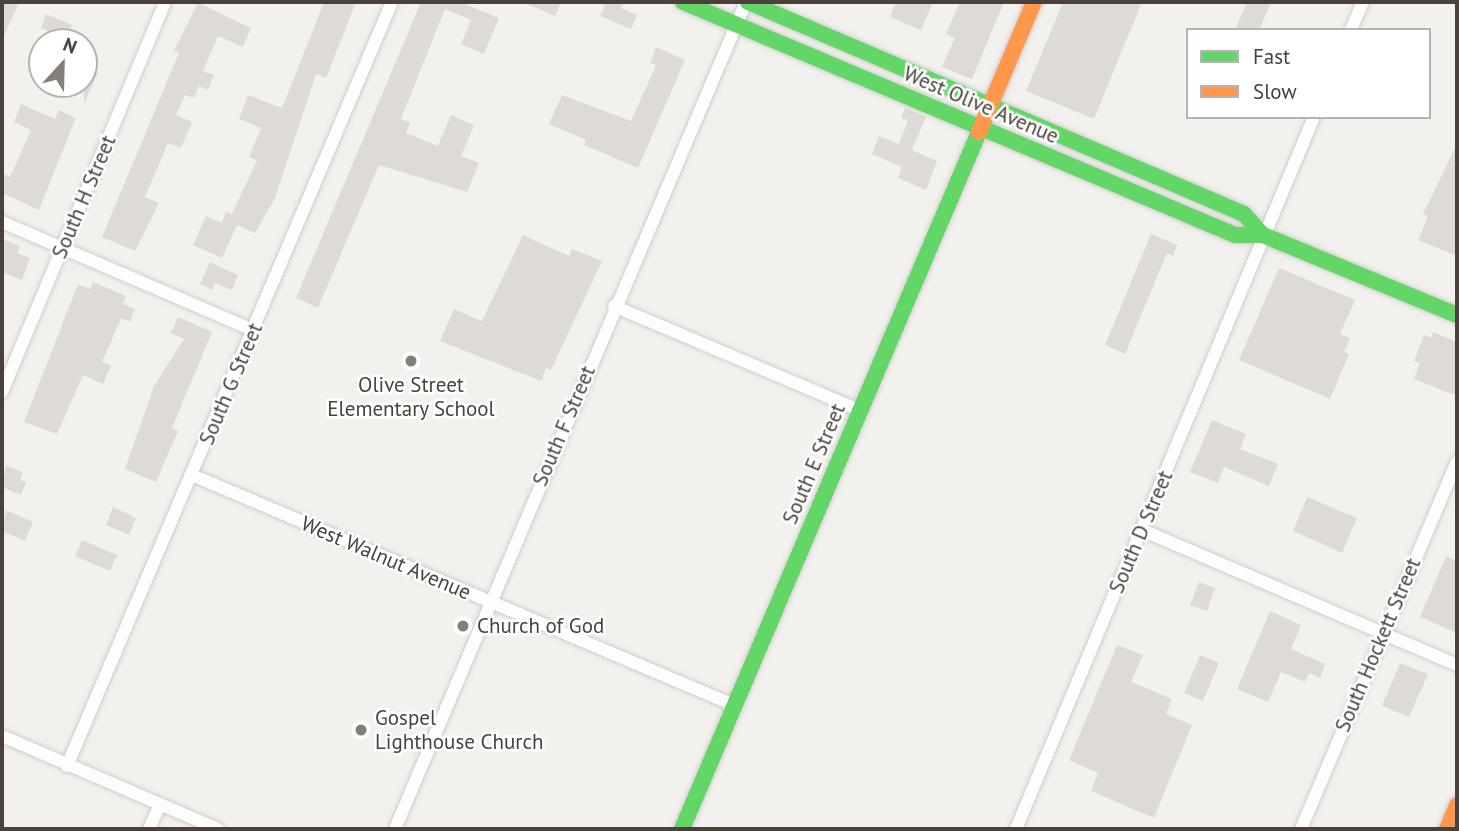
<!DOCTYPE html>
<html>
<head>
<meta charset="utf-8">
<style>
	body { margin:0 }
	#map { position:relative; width:1459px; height:831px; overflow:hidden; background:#f3f1ee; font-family:"PT Sans",sans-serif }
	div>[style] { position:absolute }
	.building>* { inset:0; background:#dddad7 }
	.roads { filter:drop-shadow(0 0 2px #d1cecc) drop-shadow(0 0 2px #d1cecc) }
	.street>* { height:12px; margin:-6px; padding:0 6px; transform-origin:6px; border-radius:6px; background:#fdfdfc }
	.fast>* { height:16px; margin:-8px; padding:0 8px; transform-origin:8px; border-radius:8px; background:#63d668 }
	.slow>* { height:16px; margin:-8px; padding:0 8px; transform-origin:8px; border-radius:8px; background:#ff974d }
	.dots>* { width:19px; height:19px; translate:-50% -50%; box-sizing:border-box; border:4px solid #fff; border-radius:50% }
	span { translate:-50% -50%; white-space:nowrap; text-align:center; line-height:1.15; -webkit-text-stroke:5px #fff; paint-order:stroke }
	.street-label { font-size:21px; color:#49413a }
	.poi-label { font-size:21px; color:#49413a }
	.left { translate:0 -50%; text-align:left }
	.frame { position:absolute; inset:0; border:4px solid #49413a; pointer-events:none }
	.legend { position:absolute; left:1186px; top:28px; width:245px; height:91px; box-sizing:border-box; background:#fff; border:2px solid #b6b3b0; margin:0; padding:9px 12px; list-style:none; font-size:21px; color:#49413a }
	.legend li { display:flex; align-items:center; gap:14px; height:35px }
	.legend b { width:35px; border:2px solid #b6b3b0 }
	.north { position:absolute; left:28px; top:28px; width:70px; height:70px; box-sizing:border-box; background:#fff; border:2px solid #b6b3b0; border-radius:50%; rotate:22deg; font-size:19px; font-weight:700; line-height:28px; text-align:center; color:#49413a }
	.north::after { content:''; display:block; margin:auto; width:24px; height:32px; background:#847f79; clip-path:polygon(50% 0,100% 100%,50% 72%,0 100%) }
</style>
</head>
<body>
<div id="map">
	<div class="building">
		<i style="clip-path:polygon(2px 2px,19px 2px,2px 41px)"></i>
		<i style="clip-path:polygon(324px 2px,356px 2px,326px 78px,316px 74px,275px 198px,255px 233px,237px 225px,222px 258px,193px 245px,206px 216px,222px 223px,226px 212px,232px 214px,257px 160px,249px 157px,261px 128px,239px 119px,248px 95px,282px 108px)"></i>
		<i style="clip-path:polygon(421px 2px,459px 2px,499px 18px,484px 54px,461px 44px,471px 20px,445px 9px,401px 119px,410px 123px,406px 133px,438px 146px,451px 115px,474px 125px,461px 156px,479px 163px,467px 192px,379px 165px,318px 308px,296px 298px)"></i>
		<i style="clip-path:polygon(522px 2px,561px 2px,555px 16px)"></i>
		<i style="clip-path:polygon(606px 2px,624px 2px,621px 8px,637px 15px,631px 29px,600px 16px)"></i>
		<i style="clip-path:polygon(896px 2px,933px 2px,921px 30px,890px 17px)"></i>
		<i style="clip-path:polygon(960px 2px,1004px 2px,972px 79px,942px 67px,955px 38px,946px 34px)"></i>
		<i style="clip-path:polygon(1063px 2px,1142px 2px,1094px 119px,1026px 91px)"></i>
		<i style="clip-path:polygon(1247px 2px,1271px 2px,1259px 30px,1235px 30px)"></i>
		<i style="clip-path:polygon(198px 3px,251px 28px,243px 47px,218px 36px,203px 71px,214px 75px,208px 90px,199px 86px,194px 98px,185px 95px,176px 115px,192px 122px,181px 148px,168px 143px,145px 197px,159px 203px,135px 251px,102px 237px,179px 53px,174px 51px)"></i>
		<i style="clip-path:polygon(46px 14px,72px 25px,66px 39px,41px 28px)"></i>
		<i style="clip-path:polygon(656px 47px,685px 60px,638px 168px,584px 145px,586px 140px,549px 124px,562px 95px,631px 121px,656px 65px,650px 63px)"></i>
		<i style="clip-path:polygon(84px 67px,98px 73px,84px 104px)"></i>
		<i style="clip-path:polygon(21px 104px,55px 119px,59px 110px,76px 118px,39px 210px,2px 193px,2px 173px,10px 177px,31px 130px,14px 122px)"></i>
		<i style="clip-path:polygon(905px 108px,926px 117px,912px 150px,937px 161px,926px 190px,898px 178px,902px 167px,872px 154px,879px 136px,899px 144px,908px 121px,901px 118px)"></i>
		<i style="clip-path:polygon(1457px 144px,1457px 256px,1418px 240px,1428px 216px,1423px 214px)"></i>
		<i style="clip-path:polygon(1151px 234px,1177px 245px,1173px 256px,1167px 253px,1125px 354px,1105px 345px)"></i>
		<i style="clip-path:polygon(523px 235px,569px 256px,572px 249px,602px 261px,551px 370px,546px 368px,541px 381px,440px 341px,454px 309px,482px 321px)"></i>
		<i style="clip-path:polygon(2px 239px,20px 246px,17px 253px,30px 258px,22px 280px,2px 272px)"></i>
		<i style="clip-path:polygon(210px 262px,238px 275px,232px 290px,215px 283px,212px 290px,200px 284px)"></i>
		<i style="clip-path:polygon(1279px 268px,1355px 300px,1340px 334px,1350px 338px,1344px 352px,1349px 354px,1330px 399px,1239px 360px)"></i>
		<i style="clip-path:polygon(93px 282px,126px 296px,123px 304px,135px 309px,130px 322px,121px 318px,102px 362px,111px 365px,103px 384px,83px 375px,57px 434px,24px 422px,78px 284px,90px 289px)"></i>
		<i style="clip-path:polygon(178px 317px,212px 332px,172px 428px,178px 431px,156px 482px,125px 469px,154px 386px,184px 339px,171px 333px)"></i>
		<i style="clip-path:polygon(1433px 332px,1457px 342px,1457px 396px,1414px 379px,1420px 363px,1414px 361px,1424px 335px,1431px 338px)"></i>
		<i style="clip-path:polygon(1212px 420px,1246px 434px,1240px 449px,1278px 464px,1269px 486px,1224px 467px,1218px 483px,1190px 472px)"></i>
		<i style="clip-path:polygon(6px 466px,23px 472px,20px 480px,26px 482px,21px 495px,2px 487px)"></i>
		<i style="clip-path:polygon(1307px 497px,1357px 518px,1342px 553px,1293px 531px)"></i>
		<i style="clip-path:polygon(113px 507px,136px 518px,129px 535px,106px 525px)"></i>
		<i style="clip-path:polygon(6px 510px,33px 522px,25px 541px,2px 531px)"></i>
		<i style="clip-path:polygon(82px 540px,117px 555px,110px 571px,75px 556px)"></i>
		<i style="clip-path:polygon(1446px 556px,1457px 561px,1457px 633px,1420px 617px)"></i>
		<i style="clip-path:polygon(1199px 582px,1215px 588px,1207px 611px,1190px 605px)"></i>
		<i style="clip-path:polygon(1270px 611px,1301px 625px,1291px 649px,1325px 664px,1320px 678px,1309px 673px,1305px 682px,1281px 672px,1268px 702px,1237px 689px)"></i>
		<i style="clip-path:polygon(1117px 645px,1143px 655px,1131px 682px,1172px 699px,1166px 714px,1192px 725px,1154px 818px,1091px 791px,1098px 773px,1069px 760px)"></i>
		<i style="clip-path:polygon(1200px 655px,1219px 663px,1203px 701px,1184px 693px)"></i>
		<i style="clip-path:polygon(1400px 663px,1428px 674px,1409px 717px,1382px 706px)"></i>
	</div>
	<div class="roads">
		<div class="street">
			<i style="left:1351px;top:30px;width:30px;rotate:-67deg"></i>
			<i style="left:2px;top:222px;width:273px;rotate:23.3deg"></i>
			<i style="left:614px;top:306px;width:266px;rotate:23deg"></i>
			<i style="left:2px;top:392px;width:423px;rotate:-67.3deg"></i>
			<i style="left:192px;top:475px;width:591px;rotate:23.01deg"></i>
			<i style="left:1142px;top:530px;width:343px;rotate:23.2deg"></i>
			<i style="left:2px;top:736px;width:235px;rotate:23.3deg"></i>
			<i style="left:67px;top:766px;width:830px;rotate:-66.96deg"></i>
			<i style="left:149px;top:829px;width:27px;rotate:-66deg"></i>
			<i style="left:395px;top:829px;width:898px;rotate:-67deg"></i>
			<i style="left:1016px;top:829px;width:772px;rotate:-67.29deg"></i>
			<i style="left:1301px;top:829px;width:399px;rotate:-67deg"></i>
		</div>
		<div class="fast">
			<i style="left:683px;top:2px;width:599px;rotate:22.88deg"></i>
			<i style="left:1235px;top:235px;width:28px"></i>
			<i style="left:1263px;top:235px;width:210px;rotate:22.4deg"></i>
			<i style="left:748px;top:2px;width:539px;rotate:23.14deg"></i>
			<i style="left:1244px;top:214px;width:28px;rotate:48deg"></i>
			<i style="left:682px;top:829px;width:758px;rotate:-66.92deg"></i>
		</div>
		<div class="slow">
			<i style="left:979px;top:132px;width:141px;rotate:-67.1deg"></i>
			<i style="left:1447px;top:829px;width:26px;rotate:-67deg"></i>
		</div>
	</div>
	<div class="dots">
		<i style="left:411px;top:361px;background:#847f79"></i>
		<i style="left:463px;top:626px;background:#847f79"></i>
		<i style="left:361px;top:730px;background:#847f79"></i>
	</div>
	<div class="street-label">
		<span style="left:981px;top:105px;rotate:23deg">West Olive Avenue</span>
		<span style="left:84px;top:197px;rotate:-67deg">South H Street</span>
		<span style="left:231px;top:384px;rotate:-67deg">South G Street</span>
		<span style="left:564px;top:426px;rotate:-67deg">South F Street</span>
		<span style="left:814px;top:464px;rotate:-67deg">South E Street</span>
		<span style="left:1141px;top:532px;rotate:-67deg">South D Street</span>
		<span style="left:386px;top:558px;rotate:23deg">West Walnut Avenue</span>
		<span style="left:1378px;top:645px;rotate:-67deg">South Hockett Street</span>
	</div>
	<div class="poi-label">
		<span style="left:411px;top:397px">Olive Street<br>Elementary School</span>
		<span class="left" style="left:477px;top:626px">Church of God</span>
		<span class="left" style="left:375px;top:730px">Gospel<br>Lighthouse Church</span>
	</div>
	<div class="frame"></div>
	<ul class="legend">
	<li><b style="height:9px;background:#63d668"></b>Fast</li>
	<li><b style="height:9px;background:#ff974d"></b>Slow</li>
	</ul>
	<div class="north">N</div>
</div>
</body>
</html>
